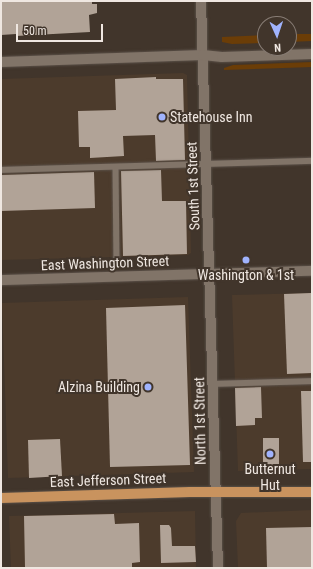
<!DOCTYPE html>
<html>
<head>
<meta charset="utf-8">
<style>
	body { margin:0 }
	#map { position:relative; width:313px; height:569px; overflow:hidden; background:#41352b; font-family:"Roboto Condensed",sans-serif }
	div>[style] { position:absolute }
	.built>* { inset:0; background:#4c3b2c }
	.green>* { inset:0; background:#6b3d07 }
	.building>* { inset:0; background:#b1a397 }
	.roads { filter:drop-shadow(0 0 1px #5b5149) drop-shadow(0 0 1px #5b5149) }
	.service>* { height:5.5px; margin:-2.75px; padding:0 2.75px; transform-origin:2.75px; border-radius:2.75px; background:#817468 }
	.minor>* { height:10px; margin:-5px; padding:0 5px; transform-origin:5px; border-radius:5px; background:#817468 }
	.primary>* { height:10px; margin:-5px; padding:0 5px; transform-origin:5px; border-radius:5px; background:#c9935e }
	.dots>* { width:11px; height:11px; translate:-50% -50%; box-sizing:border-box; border:2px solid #41352b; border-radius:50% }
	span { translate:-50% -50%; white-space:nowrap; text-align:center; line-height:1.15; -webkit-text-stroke:4px #41352b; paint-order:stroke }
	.poi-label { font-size:14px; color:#efe7e1 }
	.left { translate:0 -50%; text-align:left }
	.right { translate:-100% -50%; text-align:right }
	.street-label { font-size:14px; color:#efe7e1 }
	.frame { position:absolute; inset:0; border:2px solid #efe7e1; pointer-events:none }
	.north { position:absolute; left:257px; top:16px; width:40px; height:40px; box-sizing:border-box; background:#41352b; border:1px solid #877c74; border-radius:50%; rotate:177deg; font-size:11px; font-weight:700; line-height:16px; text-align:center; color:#efe7e1 }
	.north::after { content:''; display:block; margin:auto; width:14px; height:18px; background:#a0b3fd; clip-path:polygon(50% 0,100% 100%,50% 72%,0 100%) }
	.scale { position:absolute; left:16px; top:24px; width:87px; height:18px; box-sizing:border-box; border:2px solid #efe7e1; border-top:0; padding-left:5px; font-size:12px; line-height:14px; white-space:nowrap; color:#efe7e1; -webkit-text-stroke:3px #41352b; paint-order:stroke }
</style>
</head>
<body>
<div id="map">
	<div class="built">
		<i style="clip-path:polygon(183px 73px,187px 75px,191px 253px,188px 255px,1px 260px,1px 79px)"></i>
		<i style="clip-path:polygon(312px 293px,312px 469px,238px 471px,232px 295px)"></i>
		<i style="clip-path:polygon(188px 297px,194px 472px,8px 478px,2px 303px)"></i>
		<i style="clip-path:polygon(312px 510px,312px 568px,238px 568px,236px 521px,241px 513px)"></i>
		<i style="clip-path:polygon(195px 511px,196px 568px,11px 568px,9px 516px)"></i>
	</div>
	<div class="green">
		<i style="clip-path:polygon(289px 34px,312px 34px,312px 41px,289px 42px)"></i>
		<i style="clip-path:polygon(265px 35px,265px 43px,262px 43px,232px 44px,222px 42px,222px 37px)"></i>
		<i style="clip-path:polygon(312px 62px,312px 67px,224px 70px,224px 68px,233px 65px)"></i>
	</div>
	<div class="building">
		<i style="clip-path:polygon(1px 1px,92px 1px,92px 4px,97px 4px,97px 13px,89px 15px,90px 32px,16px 36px,16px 34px,1px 35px)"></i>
		<i style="clip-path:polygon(156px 77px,156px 79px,183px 79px,185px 160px,156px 161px,155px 135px,123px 136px,124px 156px,90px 158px,90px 147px,79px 147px,78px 111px,116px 110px,115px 79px)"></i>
		<i style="clip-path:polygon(161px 170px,162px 201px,186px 201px,187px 254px,123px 256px,121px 171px)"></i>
		<i style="clip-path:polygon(94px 172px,95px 208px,1px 211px,1px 175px)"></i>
		<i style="clip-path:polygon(311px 293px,312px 373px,287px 374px,284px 294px)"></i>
		<i style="clip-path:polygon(185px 305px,190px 465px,110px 467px,106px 308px)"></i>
		<i style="clip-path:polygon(261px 387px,262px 418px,255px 418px,255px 425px,236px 426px,235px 388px)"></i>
		<i style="clip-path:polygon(301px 391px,312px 391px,312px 462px,303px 462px)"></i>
		<i style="clip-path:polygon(263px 438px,279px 438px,279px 470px,263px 470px)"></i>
		<i style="clip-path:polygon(60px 439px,62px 476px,29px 478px,28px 440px)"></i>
		<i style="clip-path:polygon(114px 514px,115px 524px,139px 523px,140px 562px,132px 563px,132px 568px,25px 568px,24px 516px)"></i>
		<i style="clip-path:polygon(160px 525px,169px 525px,171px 528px,172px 546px,195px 546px,196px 562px,161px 563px)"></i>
		<i style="clip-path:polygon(312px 527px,312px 568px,267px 568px,266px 528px)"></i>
	</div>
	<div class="roads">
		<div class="service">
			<i style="left:116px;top:167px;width:92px;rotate:89.4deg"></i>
			<i style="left:1px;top:170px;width:311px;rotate:-1.7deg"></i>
			<i style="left:213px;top:384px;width:99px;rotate:-1.7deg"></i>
		</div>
		<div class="minor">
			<i style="left:201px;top:1px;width:567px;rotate:88.28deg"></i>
			<i style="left:1px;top:62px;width:202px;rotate:-2deg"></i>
			<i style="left:203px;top:55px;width:19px;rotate:6deg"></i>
			<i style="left:222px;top:57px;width:90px;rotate:-1.9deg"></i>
			<i style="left:1px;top:280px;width:311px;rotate:-1.7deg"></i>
		</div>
		<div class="primary">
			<i style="left:1px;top:498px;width:189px;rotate:-1.8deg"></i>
			<i style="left:190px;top:492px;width:122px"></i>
		</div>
	</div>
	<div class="dots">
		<i style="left:162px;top:117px;background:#a0b3fd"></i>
		<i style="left:246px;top:260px;background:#a0b3fd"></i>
		<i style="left:148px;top:387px;background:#a0b3fd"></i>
		<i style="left:270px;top:454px;background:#a0b3fd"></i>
	</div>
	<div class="poi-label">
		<span class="left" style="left:170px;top:117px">Statehouse Inn</span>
		<span style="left:246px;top:275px">Washington &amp; 1st</span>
		<span class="right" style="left:140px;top:387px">Alzina Building</span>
		<span style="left:270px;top:477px">Butternut<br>Hut</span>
	</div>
	<div class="street-label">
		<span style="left:193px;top:186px;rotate:-92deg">South 1st Street</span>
		<span style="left:105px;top:263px;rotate:-2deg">East Washington Street</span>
		<span style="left:200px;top:421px;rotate:-91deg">North 1st Street</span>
		<span style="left:108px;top:480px;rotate:-2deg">East Jefferson Street</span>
	</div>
	<div class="frame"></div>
	<div class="north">N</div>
	<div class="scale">50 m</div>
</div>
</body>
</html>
